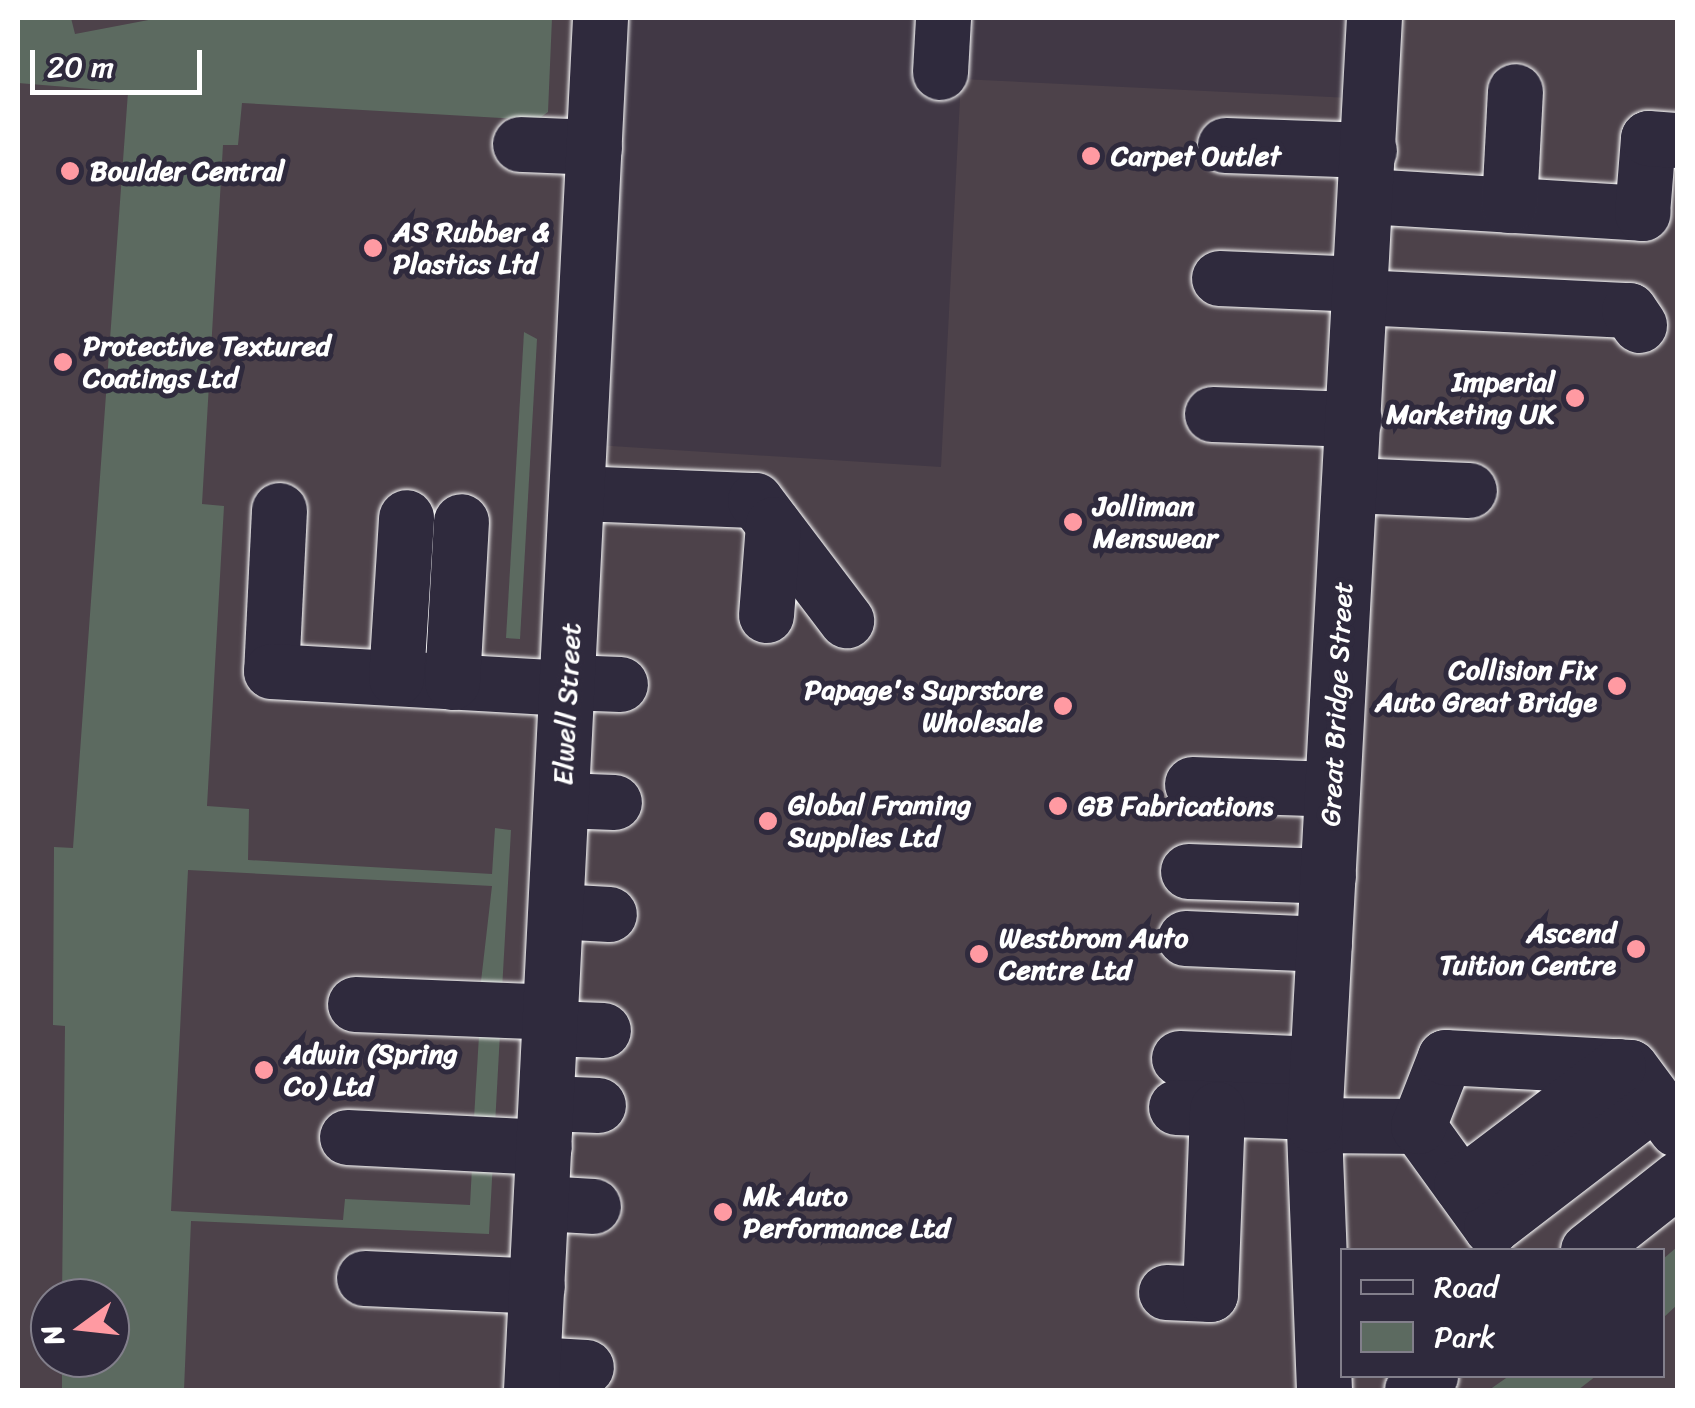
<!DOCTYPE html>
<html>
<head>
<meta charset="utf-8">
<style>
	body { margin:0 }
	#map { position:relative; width:1695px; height:1408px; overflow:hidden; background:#413845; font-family:Sriracha,sans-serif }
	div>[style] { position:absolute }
	.built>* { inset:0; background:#4d424a }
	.green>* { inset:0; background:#5c6a60 }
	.roads { filter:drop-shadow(0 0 2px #fff) drop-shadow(0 0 2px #fff) }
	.minor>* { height:55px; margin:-27.5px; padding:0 27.5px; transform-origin:27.5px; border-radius:27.5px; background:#2f2a3d }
	.dots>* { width:28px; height:28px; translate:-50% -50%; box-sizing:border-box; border:5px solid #2f2a3d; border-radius:50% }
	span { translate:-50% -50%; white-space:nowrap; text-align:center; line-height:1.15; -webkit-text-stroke:10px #2f2a3d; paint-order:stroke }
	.poi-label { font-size:28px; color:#fff; font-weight:700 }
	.left { translate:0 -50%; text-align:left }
	.right { translate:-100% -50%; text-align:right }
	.street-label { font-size:28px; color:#fff }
	.frame { position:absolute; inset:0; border:20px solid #fff; pointer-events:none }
	.legend { position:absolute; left:1340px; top:1248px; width:325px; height:130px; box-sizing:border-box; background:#2f2a3d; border:2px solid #827f8b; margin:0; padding:12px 18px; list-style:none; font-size:30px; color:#fff }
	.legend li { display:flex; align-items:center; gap:20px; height:50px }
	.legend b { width:50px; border:2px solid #827f8b }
	.north { position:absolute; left:30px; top:1278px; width:100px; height:100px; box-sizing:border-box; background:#2f2a3d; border:2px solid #827f8b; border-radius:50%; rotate:255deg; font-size:28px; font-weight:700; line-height:40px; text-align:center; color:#fff }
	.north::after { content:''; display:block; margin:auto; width:35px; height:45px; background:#ff9aa2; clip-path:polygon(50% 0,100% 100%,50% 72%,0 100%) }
	.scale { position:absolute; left:30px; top:50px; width:172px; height:45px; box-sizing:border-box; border:5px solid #fff; border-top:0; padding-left:12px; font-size:30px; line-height:35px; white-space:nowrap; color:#fff; -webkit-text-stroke:8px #2f2a3d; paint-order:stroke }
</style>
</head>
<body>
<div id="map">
	<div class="built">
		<i style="clip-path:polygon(evenodd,18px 18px,600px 18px,580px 444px,941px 467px,961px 79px,1370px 99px,1374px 18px,1677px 18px,1677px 1390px,18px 1390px,18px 18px,1342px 1250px,1662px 1250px,1662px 1376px,1342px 1376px,1342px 1250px,18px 18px,50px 1298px,110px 1298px,110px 1358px,50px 1358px,50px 1298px)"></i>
	</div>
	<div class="green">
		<i style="clip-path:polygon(18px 18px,71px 18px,75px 34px,159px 18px,552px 18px,548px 112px,537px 120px,242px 103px,238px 145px,223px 145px,202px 504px,224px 506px,207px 806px,249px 809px,248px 860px,492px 874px,495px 828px,511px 830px,502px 990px,480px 990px,492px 886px,188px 870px,171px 1211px,343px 1220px,345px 1199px,470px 1205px,472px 1167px,493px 1161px,489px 1234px,191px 1221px,184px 1390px,62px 1390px,62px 1358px,110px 1358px,110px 1298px,62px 1298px,65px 1026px,53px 1025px,54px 847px,73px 848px,128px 92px,18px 83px)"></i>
		<i style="clip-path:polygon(524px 332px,537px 339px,520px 639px,506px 638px)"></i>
		<i style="clip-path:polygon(500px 1033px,495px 1125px,474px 1118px,479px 1036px)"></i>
		<i style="clip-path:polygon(1677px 1247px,1677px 1305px,1663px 1318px,1663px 1259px)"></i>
		<i style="clip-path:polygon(1509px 1376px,1596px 1376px,1578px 1390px,1489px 1390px)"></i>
	</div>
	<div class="roads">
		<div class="minor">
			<i style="left:940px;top:72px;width:54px;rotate:-86.8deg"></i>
			<i style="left:520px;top:144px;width:74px;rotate:2.3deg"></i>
			<i style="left:1225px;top:145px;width:144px;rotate:2deg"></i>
			<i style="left:1366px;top:196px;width:277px;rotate:3.5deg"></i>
			<i style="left:1642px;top:213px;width:75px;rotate:-85.4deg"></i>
			<i style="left:1648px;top:138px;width:30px;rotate:4deg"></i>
			<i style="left:1509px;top:205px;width:114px;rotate:-87deg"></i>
			<i style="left:1219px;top:278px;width:142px;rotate:2.4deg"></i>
			<i style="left:1360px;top:297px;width:269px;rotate:2.8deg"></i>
			<i style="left:1629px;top:310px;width:18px;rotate:56deg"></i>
			<i style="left:1212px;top:414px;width:142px;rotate:2deg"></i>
			<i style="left:1349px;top:485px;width:120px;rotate:2.4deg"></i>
			<i style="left:577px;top:493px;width:178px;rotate:2.3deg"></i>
			<i style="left:755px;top:500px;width:151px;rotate:52.8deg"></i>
			<i style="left:279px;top:510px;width:161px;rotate:92.8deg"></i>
			<i style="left:271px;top:671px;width:296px;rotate:3.3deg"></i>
			<i style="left:766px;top:615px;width:91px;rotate:-85.6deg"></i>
			<i style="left:396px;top:678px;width:161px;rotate:-86.4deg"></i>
			<i style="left:452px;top:682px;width:161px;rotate:-86.8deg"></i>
			<i style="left:568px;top:682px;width:52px;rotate:2.2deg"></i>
			<i style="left:1192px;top:784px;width:140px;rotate:2deg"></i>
			<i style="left:562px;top:800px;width:52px;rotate:2.2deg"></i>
			<i style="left:1188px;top:871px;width:140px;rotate:2deg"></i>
			<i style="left:556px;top:911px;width:53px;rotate:3.2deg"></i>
			<i style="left:1185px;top:938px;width:139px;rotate:2.5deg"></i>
			<i style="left:355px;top:1004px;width:195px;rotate:2.3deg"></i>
			<i style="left:550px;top:1028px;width:53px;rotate:2.2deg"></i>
			<i style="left:1179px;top:1058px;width:138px;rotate:2.5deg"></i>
			<i style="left:546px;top:1103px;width:52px;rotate:2.2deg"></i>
			<i style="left:1176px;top:1107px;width:139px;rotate:2.1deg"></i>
			<i style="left:1314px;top:1125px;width:104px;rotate:0.6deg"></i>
			<i style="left:1418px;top:1126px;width:125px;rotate:54.1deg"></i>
			<i style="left:1491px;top:1227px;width:207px;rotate:-37.5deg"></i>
			<i style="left:1418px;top:1126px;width:74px;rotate:-68.6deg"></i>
			<i style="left:1445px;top:1057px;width:185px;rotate:3.1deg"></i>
			<i style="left:1630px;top:1067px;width:77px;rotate:53.4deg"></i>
			<i style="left:347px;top:1137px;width:197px;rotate:2.9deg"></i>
			<i style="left:1461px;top:1185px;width:197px;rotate:-37.2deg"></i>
			<i style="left:541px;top:1203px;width:52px;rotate:3.3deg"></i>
			<i style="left:1588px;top:1250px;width:115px;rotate:-38.3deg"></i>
			<i style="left:364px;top:1278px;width:173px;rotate:2.6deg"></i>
			<i style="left:1166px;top:1292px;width:44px;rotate:2.6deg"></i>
			<i style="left:1210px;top:1294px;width:185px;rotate:-87.8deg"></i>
			<i style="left:533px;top:1364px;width:53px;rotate:3.2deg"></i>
			<i style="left:531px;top:1390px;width:1374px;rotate:-87.12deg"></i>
			<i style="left:1324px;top:1390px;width:265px;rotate:-92.2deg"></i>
			<i style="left:1314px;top:1125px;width:1109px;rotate:-86.9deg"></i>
			<i style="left:1412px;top:1390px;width:23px;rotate:-38deg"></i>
		</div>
	</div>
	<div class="dots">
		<i style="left:1091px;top:156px;background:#ff9aa2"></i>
		<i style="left:70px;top:171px;background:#ff9aa2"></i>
		<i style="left:373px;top:248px;background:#ff9aa2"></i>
		<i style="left:63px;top:362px;background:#ff9aa2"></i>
		<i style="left:1575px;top:398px;background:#ff9aa2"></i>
		<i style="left:1073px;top:522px;background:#ff9aa2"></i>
		<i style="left:1617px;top:686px;background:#ff9aa2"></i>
		<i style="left:1063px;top:706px;background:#ff9aa2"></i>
		<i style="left:1058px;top:806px;background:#ff9aa2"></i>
		<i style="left:768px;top:821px;background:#ff9aa2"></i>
		<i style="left:1636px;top:949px;background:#ff9aa2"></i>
		<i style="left:979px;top:954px;background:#ff9aa2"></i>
		<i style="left:264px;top:1070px;background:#ff9aa2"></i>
		<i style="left:723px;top:1212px;background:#ff9aa2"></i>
	</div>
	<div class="poi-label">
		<span class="left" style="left:1111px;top:156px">Carpet Outlet</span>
		<span class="left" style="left:90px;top:171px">Boulder Central</span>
		<span class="left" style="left:393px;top:248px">AS Rubber &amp;<br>Plastics Ltd</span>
		<span class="left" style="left:83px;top:362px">Protective Textured<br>Coatings Ltd</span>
		<span class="right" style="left:1555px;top:398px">Imperial<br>Marketing UK</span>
		<span class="left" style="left:1093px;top:522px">Jolliman<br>Menswear</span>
		<span class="right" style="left:1597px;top:686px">Collision Fix<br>Auto Great Bridge</span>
		<span class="right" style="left:1043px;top:706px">Papage's Suprstore<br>Wholesale</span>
		<span class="left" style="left:788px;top:821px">Global Framing<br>Supplies Ltd</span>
		<span class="left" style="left:1078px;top:806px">GB Fabrications</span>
		<span class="right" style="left:1616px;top:949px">Ascend<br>Tuition Centre</span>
		<span class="left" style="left:999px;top:954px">Westbrom Auto<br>Centre Ltd</span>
		<span class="left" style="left:284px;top:1070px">Adwin (Spring<br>Co) Ltd</span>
		<span class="left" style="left:743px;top:1212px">Mk Auto<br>Performance Ltd</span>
	</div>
	<div class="street-label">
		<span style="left:567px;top:704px;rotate:-87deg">Elwell Street</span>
		<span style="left:1337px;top:704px;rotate:-87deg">Great Bridge Street</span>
	</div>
	<div class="frame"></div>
	<ul class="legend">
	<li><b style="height:12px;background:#2f2a3d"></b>Road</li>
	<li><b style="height:28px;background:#5c6a60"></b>Park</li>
	</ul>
	<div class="north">N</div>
	<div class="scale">20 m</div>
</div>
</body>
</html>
